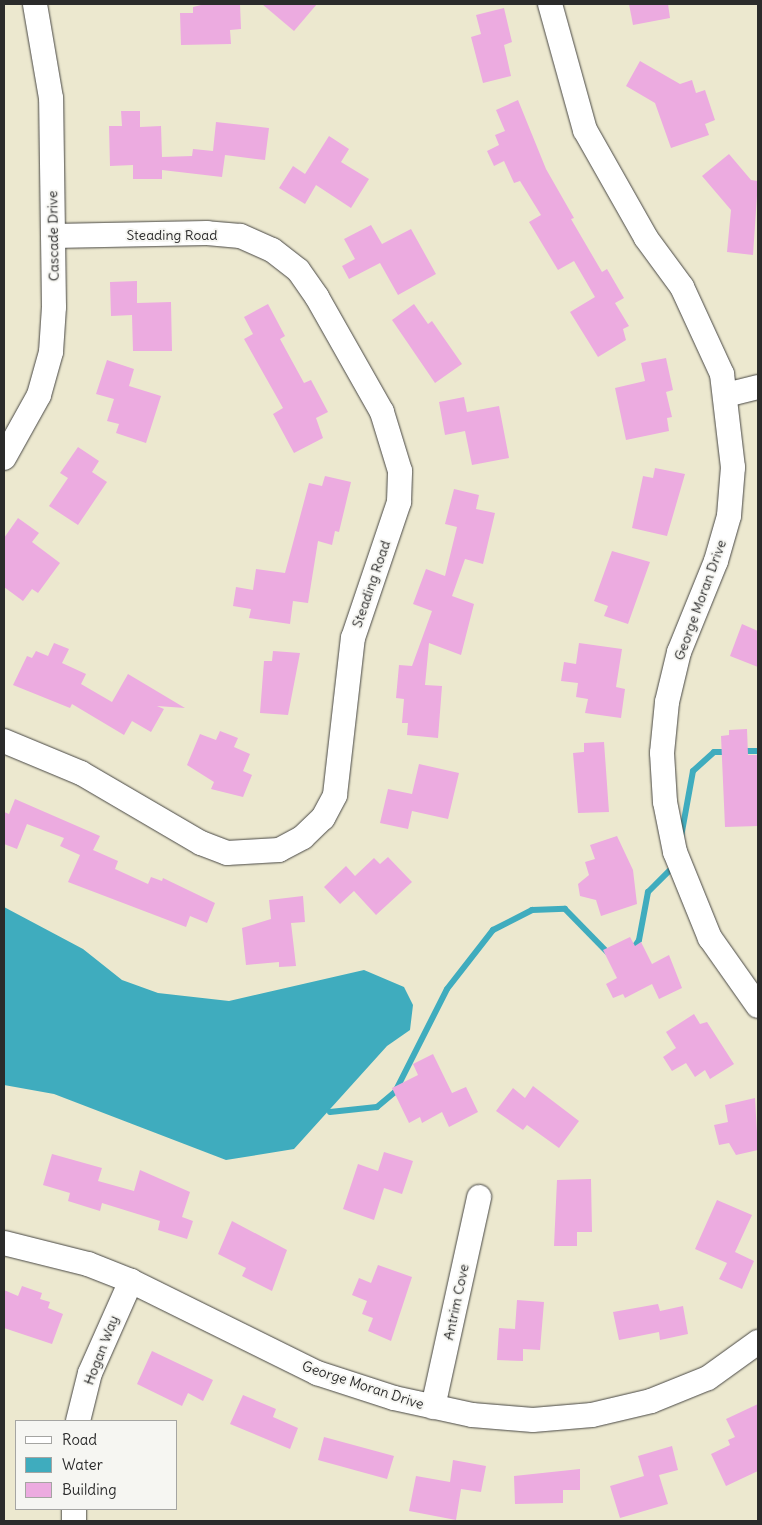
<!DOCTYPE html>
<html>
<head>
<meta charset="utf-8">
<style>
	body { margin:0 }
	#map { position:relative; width:762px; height:1525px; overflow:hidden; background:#ece8cf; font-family:Delius,sans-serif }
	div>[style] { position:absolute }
	.water>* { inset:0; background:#3facbe }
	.stream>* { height:6px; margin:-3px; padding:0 3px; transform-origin:3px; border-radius:3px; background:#3facbe }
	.building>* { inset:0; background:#ecabe0 }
	.roads { filter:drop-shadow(0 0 1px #484744) drop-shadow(0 0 1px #484744) }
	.street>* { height:24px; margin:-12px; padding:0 12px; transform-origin:12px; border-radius:12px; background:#fff }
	span { translate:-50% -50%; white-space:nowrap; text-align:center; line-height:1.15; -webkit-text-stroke:4px #f6f6f2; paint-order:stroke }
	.street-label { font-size:14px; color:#2b2b2b }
	.frame { position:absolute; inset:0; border:5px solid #2b2b2b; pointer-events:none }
	.legend { position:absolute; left:15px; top:1420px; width:162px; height:90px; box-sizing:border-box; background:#f6f6f2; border:1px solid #a5a5a2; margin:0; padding:6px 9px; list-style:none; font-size:15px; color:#2b2b2b }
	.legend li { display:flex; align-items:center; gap:10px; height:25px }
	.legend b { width:25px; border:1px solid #a5a5a2 }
</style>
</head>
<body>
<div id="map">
	<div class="water">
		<i style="clip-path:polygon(4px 907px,83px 949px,122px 980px,158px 993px,229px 1001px,364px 970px,404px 987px,413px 1005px,410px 1030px,387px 1046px,294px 1149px,226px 1160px,54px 1094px,4px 1085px)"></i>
	</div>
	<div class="stream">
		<i style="left:741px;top:751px;width:17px"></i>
		<i style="left:681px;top:837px;width:67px;rotate:-79.7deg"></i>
		<i style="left:693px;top:771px;width:28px;rotate:-42deg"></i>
		<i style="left:714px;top:752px;width:15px"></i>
		<i style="left:631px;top:952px;width:14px;rotate:-56deg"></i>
		<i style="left:639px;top:940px;width:49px;rotate:-79.4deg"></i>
		<i style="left:648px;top:892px;width:37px;rotate:-45deg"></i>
		<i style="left:330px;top:1112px;width:47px;rotate:-6.1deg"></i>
		<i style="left:377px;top:1107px;width:23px;rotate:-40deg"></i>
		<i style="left:395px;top:1092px;width:115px;rotate:-63.2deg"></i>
		<i style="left:447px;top:989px;width:75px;rotate:-52.1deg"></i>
		<i style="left:493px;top:930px;width:44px;rotate:-27.1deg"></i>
		<i style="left:532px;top:910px;width:33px;rotate:-2deg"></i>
		<i style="left:565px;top:909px;width:64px;rotate:45.6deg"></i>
	</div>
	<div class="building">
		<i style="clip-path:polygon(205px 4px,240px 4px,241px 29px,230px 30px,231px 44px,181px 45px,180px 13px,193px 13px,193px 7px)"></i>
		<i style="clip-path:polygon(262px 4px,317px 4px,294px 31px)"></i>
		<i style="clip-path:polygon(629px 4px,668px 4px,670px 18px,633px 25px)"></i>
		<i style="clip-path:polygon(504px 8px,512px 42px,504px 45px,511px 76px,483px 83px,471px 37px,481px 34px,476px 15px)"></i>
		<i style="clip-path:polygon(640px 61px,680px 84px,692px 80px,696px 93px,705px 90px,715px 120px,705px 124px,709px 135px,671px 148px,655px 103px,626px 86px)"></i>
		<i style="clip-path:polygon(518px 100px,546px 169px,574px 218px,571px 219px,602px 272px,607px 269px,624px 298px,615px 303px,629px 326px,623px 329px,626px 340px,598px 357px,570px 312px,595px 297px,574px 261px,558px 270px,529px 222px,541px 215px,520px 181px,514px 183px,504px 161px,494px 166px,487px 151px,499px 145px,495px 135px,505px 131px,496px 110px)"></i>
		<i style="clip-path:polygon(121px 111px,140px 111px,140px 127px,161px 126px,162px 157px,192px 156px,193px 149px,213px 151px,216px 122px,269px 128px,265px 160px,225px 155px,222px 177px,162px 170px,162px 179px,133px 179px,133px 165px,110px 166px,109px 126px,122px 126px)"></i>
		<i style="clip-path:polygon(329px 136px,349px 149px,341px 162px,369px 179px,351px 208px,316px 185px,305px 204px,279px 188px,293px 166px,305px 174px)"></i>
		<i style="clip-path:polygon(729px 154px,751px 180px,758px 181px,753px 255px,727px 252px,731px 210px,702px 176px)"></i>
		<i style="clip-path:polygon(371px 225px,382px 244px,411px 229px,436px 274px,398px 295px,380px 263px,349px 279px,342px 266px,355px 259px,344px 239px)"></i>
		<i style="clip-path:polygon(137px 281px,137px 303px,171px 302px,172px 351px,133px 351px,132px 315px,111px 316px,110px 282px)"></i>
		<i style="clip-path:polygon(268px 304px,285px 336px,280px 339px,304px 383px,311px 380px,328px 412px,316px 418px,323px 438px,294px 453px,273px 414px,283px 408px,244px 339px,253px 334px,244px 317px)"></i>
		<i style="clip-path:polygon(414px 304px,428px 324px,432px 321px,462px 364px,435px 383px,392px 320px)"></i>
		<i style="clip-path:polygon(666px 358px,673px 390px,666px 392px,672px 417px,667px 418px,669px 431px,626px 440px,615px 388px,645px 381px,641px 363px)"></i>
		<i style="clip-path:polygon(107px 360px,134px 369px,129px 386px,161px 396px,146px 443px,116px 433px,119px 424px,107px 421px,114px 399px,96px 394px)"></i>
		<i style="clip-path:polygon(464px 397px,467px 412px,499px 406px,509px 458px,472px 465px,465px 431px,445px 435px,439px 402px)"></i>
		<i style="clip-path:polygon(78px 447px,99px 461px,92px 472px,107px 482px,78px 525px,49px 506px,68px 478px,60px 473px)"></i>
		<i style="clip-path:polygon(655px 468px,685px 474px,667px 536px,632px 528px,643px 476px,653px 478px)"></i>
		<i style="clip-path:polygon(325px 476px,351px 482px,339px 532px,335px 531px,332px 545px,318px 541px,308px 603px,293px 601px,290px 624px,249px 618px,251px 609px,233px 606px,236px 587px,253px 590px,256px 569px,285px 573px,309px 483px,322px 486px)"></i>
		<i style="clip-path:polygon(454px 489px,479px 495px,476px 509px,495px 513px,483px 564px,465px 559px,452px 596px,474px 604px,461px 655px,429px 643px,425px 685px,442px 686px,438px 738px,407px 735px,408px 723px,402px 723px,404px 699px,396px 698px,399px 665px,412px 666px,432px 611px,413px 604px,426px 569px,445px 576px,457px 527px,445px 524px)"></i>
		<i style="clip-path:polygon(18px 518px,39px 533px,32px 542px,60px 563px,38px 593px,32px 589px,23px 601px,4px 587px,4px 538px)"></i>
		<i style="clip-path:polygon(612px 551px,650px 562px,628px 624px,604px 616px,608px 606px,594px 601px)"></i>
		<i style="clip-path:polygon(742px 624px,758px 631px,758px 667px,730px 656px)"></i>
		<i style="clip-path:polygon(54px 643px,69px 649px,62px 663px,86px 674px,81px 684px,112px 702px,128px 674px,185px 708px,157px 706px,164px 709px,151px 732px,132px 721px,124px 735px,72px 704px,70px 708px,13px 685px,27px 656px,32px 658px,36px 651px,48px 656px)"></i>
		<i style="clip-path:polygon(579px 643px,622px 649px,616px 687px,625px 689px,621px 718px,585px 713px,588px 699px,576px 697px,578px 683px,561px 681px,564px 662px,576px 664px)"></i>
		<i style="clip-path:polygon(273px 651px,300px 653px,288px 715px,260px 713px,264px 661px,272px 661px)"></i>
		<i style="clip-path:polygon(747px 729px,748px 755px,758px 755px,758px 826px,725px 827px,721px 736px,729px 735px,729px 730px)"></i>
		<i style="clip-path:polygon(220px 731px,238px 738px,234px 747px,250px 754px,243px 771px,252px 775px,243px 797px,211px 789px,214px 782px,187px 765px,200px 734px,216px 740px)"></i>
		<i style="clip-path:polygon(604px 742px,609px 812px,578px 813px,573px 753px,584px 752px,584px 743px)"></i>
		<i style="clip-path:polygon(419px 764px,459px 773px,448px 819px,412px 811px,408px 829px,380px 823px,388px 789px,412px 794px)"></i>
		<i style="clip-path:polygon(15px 799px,100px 836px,93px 850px,118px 861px,115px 869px,148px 884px,151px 877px,162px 881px,163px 878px,215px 903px,207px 923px,190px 916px,186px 927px,68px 882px,80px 855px,60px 846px,64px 838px,27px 824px,17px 849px,4px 844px,4px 812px,9px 814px)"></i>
		<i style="clip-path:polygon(617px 836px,633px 870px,637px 904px,601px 916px,596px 900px,580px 896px,578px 884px,589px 875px,585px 862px,595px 859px,590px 845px)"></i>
		<i style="clip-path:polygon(388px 857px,412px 882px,376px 915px,354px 891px,340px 904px,324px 887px,346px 866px,355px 876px,374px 858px,380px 864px)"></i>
		<i style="clip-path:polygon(303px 896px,305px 922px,291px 923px,296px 966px,279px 967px,279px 962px,246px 965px,242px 928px,271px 919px,269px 900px)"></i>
		<i style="clip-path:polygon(630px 937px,635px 946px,641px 942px,652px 964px,669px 955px,682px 988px,659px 999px,652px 984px,625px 998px,623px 994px,613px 998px,606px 984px,617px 978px,603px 950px)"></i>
		<i style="clip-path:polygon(694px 1014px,700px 1024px,707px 1022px,734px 1064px,710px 1079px,705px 1070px,695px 1077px,686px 1063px,672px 1071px,663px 1057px,676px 1048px,666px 1032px)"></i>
		<i style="clip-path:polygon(433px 1054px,452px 1093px,466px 1087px,478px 1112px,449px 1127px,442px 1112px,422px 1123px,420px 1117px,409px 1123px,392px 1088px,418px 1075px,413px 1064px)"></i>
		<i style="clip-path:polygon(533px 1086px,579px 1121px,559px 1148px,527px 1125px,523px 1130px,496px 1111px,513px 1088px,525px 1098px)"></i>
		<i style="clip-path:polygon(755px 1098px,758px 1150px,736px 1155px,729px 1143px,719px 1145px,714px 1125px,728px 1122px,725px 1105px)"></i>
		<i style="clip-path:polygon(384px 1152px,413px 1161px,402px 1194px,384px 1188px,374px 1220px,343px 1209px,358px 1164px,378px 1171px)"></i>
		<i style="clip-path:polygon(52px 1154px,102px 1168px,98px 1181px,134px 1191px,140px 1170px,190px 1192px,182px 1217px,193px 1221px,187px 1239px,158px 1230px,160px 1221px,102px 1203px,100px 1211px,68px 1201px,70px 1193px,43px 1185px)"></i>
		<i style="clip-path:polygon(591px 1179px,592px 1232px,577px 1232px,577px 1246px,554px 1246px,557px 1180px)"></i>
		<i style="clip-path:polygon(717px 1200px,752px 1215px,735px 1252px,754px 1261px,742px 1289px,719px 1279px,727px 1263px,695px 1249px)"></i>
		<i style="clip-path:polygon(232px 1221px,287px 1250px,272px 1291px,242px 1276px,246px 1268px,218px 1254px)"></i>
		<i style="clip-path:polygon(378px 1265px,412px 1277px,391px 1341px,368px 1331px,373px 1318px,362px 1314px,367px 1301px,352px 1295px,359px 1278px,371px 1283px)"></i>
		<i style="clip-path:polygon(22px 1286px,42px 1293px,40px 1299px,50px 1302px,48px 1308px,63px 1314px,52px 1344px,4px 1328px,4px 1290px,18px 1296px)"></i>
		<i style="clip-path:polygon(517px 1300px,544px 1302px,540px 1350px,523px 1349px,523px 1361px,497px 1360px,499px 1328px,515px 1329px)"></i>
		<i style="clip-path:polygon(658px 1304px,660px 1311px,683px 1306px,688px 1334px,660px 1340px,659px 1332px,619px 1340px,613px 1312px)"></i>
		<i style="clip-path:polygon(152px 1351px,213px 1380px,203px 1401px,188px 1393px,182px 1406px,137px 1384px)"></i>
		<i style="clip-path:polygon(243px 1395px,276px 1409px,273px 1417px,298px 1428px,290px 1449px,230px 1424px)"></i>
		<i style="clip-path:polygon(758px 1404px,758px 1471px,726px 1486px,711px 1454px,730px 1445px,728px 1440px,735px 1437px,726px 1419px)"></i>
		<i style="clip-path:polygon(324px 1437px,394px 1456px,387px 1479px,318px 1460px)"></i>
		<i style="clip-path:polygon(672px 1446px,678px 1470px,659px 1475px,668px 1504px,620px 1518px,610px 1486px,644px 1476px,638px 1456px)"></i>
		<i style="clip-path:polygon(453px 1460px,486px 1466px,481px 1492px,461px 1489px,456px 1520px,409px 1511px,416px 1476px,450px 1482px)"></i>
		<i style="clip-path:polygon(580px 1469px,580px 1490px,563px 1490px,563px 1503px,515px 1504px,514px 1476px)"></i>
	</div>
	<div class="roads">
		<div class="street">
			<i style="left:550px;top:4px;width:131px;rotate:74.5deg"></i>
			<i style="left:585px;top:130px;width:124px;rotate:60.5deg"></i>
			<i style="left:646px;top:238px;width:61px;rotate:53.7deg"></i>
			<i style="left:682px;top:287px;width:96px;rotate:65.3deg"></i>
			<i style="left:722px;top:374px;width:94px;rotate:83.3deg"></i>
			<i style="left:733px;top:467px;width:49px;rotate:94.7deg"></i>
			<i style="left:729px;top:516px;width:47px;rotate:106.1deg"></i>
			<i style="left:716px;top:561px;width:98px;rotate:112.1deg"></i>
			<i style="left:679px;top:652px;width:51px;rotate:103.5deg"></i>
			<i style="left:667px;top:702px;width:51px;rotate:95.6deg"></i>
			<i style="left:662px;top:753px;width:49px;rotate:86.5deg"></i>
			<i style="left:665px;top:802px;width:51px;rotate:78.7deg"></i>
			<i style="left:675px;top:852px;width:93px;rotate:67.9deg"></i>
			<i style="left:710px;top:938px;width:83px;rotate:54.8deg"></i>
			<i style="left:726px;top:395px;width:33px;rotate:-14deg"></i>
			<i style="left:4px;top:458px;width:72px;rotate:-60.9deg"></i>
			<i style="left:39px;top:395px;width:45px;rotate:-74.4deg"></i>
			<i style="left:51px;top:352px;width:45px;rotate:-86.2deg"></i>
			<i style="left:54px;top:307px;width:209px;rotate:-90.8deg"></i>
			<i style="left:51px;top:98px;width:95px;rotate:-99.7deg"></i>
			<i style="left:4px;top:741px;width:83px;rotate:22.6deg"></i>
			<i style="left:81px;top:773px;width:139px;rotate:30.3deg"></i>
			<i style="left:201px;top:843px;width:28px;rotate:21deg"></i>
			<i style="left:227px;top:853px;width:52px;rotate:-3.3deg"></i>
			<i style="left:279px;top:850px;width:27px;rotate:-28deg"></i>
			<i style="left:303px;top:837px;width:28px;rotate:-44deg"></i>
			<i style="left:323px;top:818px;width:26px;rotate:-62deg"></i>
			<i style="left:335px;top:795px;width:158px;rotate:-83.5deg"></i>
			<i style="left:353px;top:638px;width:144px;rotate:-71.3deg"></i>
			<i style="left:399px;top:502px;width:31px;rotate:-88deg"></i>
			<i style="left:400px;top:471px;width:62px;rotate:-107deg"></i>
			<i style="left:382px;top:412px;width:132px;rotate:-119.5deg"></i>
			<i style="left:317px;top:297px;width:33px;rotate:-125deg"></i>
			<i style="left:298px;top:270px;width:33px;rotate:-142deg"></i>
			<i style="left:272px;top:250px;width:35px;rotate:-156deg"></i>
			<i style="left:240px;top:236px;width:33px;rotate:-175deg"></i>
			<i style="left:207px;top:233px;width:154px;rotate:178.9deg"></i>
			<i style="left:4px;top:1243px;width:87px;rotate:14deg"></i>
			<i style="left:88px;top:1264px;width:46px;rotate:21.6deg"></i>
			<i style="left:131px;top:1281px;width:208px;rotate:26.3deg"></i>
			<i style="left:317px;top:1373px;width:81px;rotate:18deg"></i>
			<i style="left:394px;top:1398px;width:80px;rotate:12.3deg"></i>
			<i style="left:472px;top:1415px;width:61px;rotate:4.7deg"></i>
			<i style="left:533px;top:1420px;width:59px;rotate:-4.8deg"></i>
			<i style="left:592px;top:1415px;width:61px;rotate:-13.3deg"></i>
			<i style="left:651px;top:1401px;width:61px;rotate:-22deg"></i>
			<i style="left:708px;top:1378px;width:62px;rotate:-35.8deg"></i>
			<i style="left:433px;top:1407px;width:215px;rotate:-77.6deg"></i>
			<i style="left:78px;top:1421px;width:49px;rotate:-76deg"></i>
			<i style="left:90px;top:1373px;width:101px;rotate:-66deg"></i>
			<i style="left:74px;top:1521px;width:12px;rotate:-90deg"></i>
		</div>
	</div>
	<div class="street-label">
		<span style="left:172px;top:235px">Steading Road</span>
		<span style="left:53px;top:236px;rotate:-91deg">Cascade Drive</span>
		<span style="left:371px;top:584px;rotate:-71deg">Steading Road</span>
		<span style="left:700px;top:600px;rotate:-70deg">George Moran Drive</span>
		<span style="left:456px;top:1302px;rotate:-78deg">Antrim Cove</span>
		<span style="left:101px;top:1350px;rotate:-69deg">Hogan Way</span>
		<span style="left:363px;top:1385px;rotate:18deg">George Moran Drive</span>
	</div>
	<div class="frame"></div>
	<ul class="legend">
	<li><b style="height:6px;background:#fff"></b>Road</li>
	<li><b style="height:14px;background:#3facbe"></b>Water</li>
	<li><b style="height:14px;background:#ecabe0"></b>Building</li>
	</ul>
</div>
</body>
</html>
